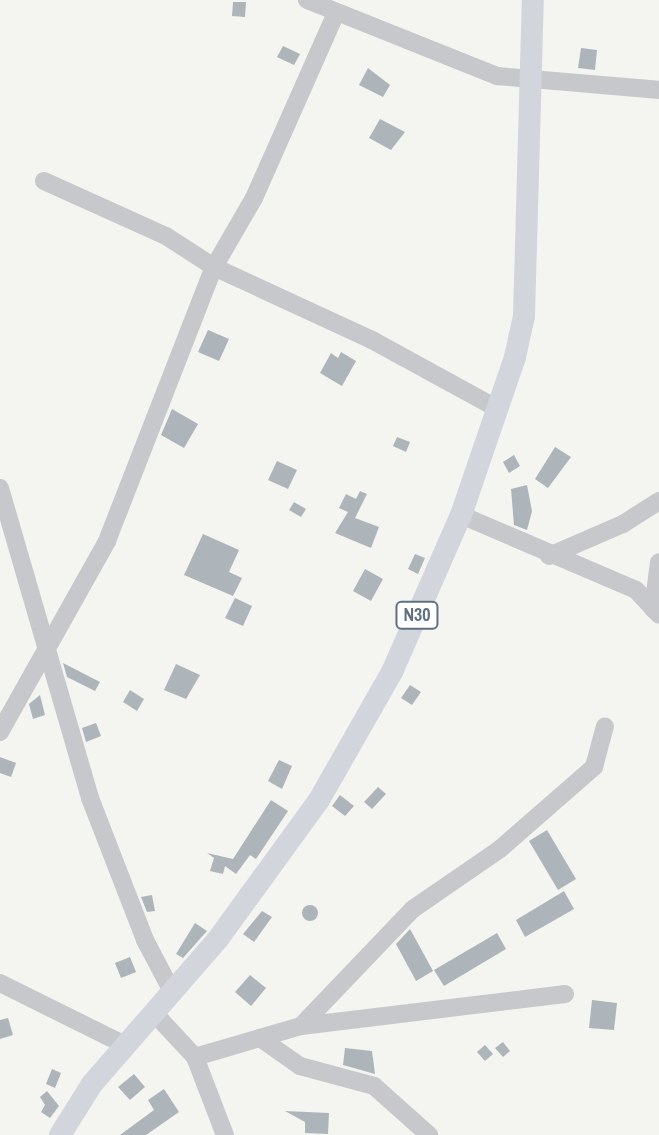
<!DOCTYPE html>
<html>
<head>
<meta charset="utf-8">
<style>
	body { margin:0 }
	#map { position:relative; width:659px; height:1135px; overflow:hidden; background:#f4f4f0; font-family:"Archivo Narrow",sans-serif }
	div>[style] { position:absolute }
	.building>* { inset:0; background:#aeb5ba }
	.round { border-radius:50% }
	.minor>* { height:18px; margin:-9px; padding:0 9px; transform-origin:9px; border-radius:9px; background:#c6c8cc }
	.major>* { height:22px; margin:-11px; padding:0 11px; transform-origin:11px; border-radius:11px; background:#d2d6dc }
	span { translate:-50% -50%; white-space:nowrap; text-align:center; line-height:1.15; -webkit-text-stroke:8px #fff; paint-order:stroke }
	.shield-label span { padding:2px 6px; background:#fff; border:2px solid; border-radius:6px; -webkit-text-stroke-width:0 }
	.shield-label { font-size:18px; color:#616f83; font-weight:700 }
</style>
</head>
<body>
<div id="map">
	<div class="building">
		<i style="clip-path:polygon(233px 2px,246px 2px,245px 17px,232px 16px)"></i>
		<i style="clip-path:polygon(283px 46px,300px 54px,294px 65px,277px 57px)"></i>
		<i style="clip-path:polygon(581px 48px,597px 50px,595px 70px,578px 68px)"></i>
		<i style="clip-path:polygon(368px 68px,390px 85px,383px 97px,359px 85px)"></i>
		<i style="clip-path:polygon(380px 119px,405px 132px,391px 150px,369px 138px)"></i>
		<i style="clip-path:polygon(208px 330px,229px 339px,219px 361px,198px 352px)"></i>
		<i style="clip-path:polygon(341px 352px,356px 361px,342px 386px,320px 373px,331px 353px,338px 358px)"></i>
		<i style="clip-path:polygon(172px 409px,198px 424px,184px 448px,161px 435px)"></i>
		<i style="clip-path:polygon(397px 437px,410px 442px,406px 452px,393px 446px)"></i>
		<i style="clip-path:polygon(555px 447px,571px 457px,548px 488px,535px 479px)"></i>
		<i style="clip-path:polygon(514px 455px,520px 466px,509px 473px,503px 462px)"></i>
		<i style="clip-path:polygon(277px 461px,297px 470px,288px 489px,268px 480px)"></i>
		<i style="clip-path:polygon(527px 485px,532px 511px,527px 530px,514px 525px,511px 489px)"></i>
		<i style="clip-path:polygon(360px 491px,367px 494px,355px 518px,379px 527px,371px 548px,335px 533px,348px 512px,339px 508px,346px 494px,356px 499px)"></i>
		<i style="clip-path:polygon(294px 502px,306px 509px,301px 517px,289px 510px)"></i>
		<i style="clip-path:polygon(203px 534px,239px 550px,229px 572px,242px 578px,233px 596px,184px 575px)"></i>
		<i style="clip-path:polygon(415px 554px,425px 558px,418px 574px,408px 569px)"></i>
		<i style="clip-path:polygon(365px 569px,383px 579px,371px 601px,353px 591px)"></i>
		<i style="clip-path:polygon(235px 598px,252px 606px,243px 626px,225px 618px)"></i>
		<i style="clip-path:polygon(63px 663px,100px 682px,95px 691px,67px 677px)"></i>
		<i style="clip-path:polygon(176px 664px,200px 675px,186px 699px,164px 690px)"></i>
		<i style="clip-path:polygon(410px 685px,421px 692px,412px 705px,401px 698px)"></i>
		<i style="clip-path:polygon(130px 690px,144px 699px,137px 711px,123px 702px)"></i>
		<i style="clip-path:polygon(40px 695px,45px 715px,33px 719px,29px 704px)"></i>
		<i style="clip-path:polygon(96px 723px,101px 736px,86px 742px,82px 728px)"></i>
		<i style="clip-path:polygon(0 757px,16px 763px,11px 777px,0 773px)"></i>
		<i style="clip-path:polygon(279px 760px,292px 766px,282px 789px,268px 781px)"></i>
		<i style="clip-path:polygon(378px 787px,386px 794px,372px 809px,364px 802px)"></i>
		<i style="clip-path:polygon(340px 795px,354px 806px,345px 816px,332px 806px)"></i>
		<i style="clip-path:polygon(271px 800px,288px 811px,256px 859px,250px 855px,236px 874px,225px 866px,223px 874px,210px 871px,214px 858px,207px 853px,233px 859px)"></i>
		<i style="clip-path:polygon(547px 830px,576px 879px,558px 890px,529px 841px)"></i>
		<i style="clip-path:polygon(564px 891px,574px 909px,525px 937px,516px 920px)"></i>
		<i style="clip-path:polygon(152px 895px,155px 911px,147px 912px,141px 897px)"></i>
		<i class="round" style="left:302px;top:905px;width:16px;height:16px"></i>
		<i style="clip-path:polygon(262px 911px,272px 917px,254px 942px,243px 934px)"></i>
		<i style="clip-path:polygon(195px 923px,207px 931px,183px 958px,176px 954px)"></i>
		<i style="clip-path:polygon(410px 929px,433px 971px,416px 981px,396px 944px)"></i>
		<i style="clip-path:polygon(497px 933px,506px 949px,444px 986px,434px 970px)"></i>
		<i style="clip-path:polygon(130px 957px,136px 972px,121px 978px,115px 963px)"></i>
		<i style="clip-path:polygon(250px 975px,266px 988px,251px 1006px,235px 992px)"></i>
		<i style="clip-path:polygon(592px 1000px,617px 1003px,614px 1030px,589px 1028px)"></i>
		<i style="clip-path:polygon(8px 1018px,13px 1035px,0 1039px,0 1020px)"></i>
		<i style="clip-path:polygon(503px 1042px,510px 1051px,503px 1057px,495px 1048px)"></i>
		<i style="clip-path:polygon(485px 1045px,493px 1054px,485px 1061px,477px 1052px)"></i>
		<i style="clip-path:polygon(345px 1048px,372px 1051px,375px 1074px,343px 1065px)"></i>
		<i style="clip-path:polygon(52px 1069px,61px 1073px,55px 1088px,46px 1084px)"></i>
		<i style="clip-path:polygon(134px 1074px,145px 1087px,130px 1100px,118px 1087px)"></i>
		<i style="clip-path:polygon(164px 1089px,179px 1112px,146px 1135px,120px 1135px,154px 1110px,148px 1100px)"></i>
		<i style="clip-path:polygon(47px 1091px,59px 1106px,50px 1118px,41px 1112px,45px 1105px,40px 1097px)"></i>
		<i style="clip-path:polygon(285px 1111px,329px 1113px,328px 1134px,305px 1133px,305px 1122px)"></i>
	</div>
	<div class="minor">
		<i style="left:307px;top:0;width:205px;rotate:21.8deg"></i>
		<i style="left:497px;top:76px;width:163px;rotate:4.9deg"></i>
		<i style="left:44px;top:181px;width:134px;rotate:24.3deg"></i>
		<i style="left:166px;top:236px;width:57px;rotate:32.9deg"></i>
		<i style="left:214px;top:267px;width:174px;rotate:24.8deg"></i>
		<i style="left:372px;top:340px;width:144px;rotate:28.7deg"></i>
		<i style="left:0;top:488px;width:323px;rotate:73.8deg"></i>
		<i style="left:90px;top:798px;width:152px;rotate:68.8deg"></i>
		<i style="left:145px;top:940px;width:60px;rotate:62.2deg"></i>
		<i style="left:461px;top:515px;width:190px;rotate:23.2deg"></i>
		<i style="left:636px;top:590px;width:34px;rotate:47deg"></i>
		<i style="left:549px;top:556px;width:81px;rotate:-23.4deg"></i>
		<i style="left:623px;top:524px;width:43px;rotate:-32.6deg"></i>
		<i style="left:653px;top:609px;width:47px;rotate:-82.7deg"></i>
		<i style="left:0;top:732px;width:219px;rotate:-60.7deg"></i>
		<i style="left:107px;top:541px;width:294px;rotate:-68.7deg"></i>
		<i style="left:214px;top:267px;width:80px;rotate:-59.9deg"></i>
		<i style="left:254px;top:198px;width:200px;rotate:-66.1deg"></i>
		<i style="left:0;top:983px;width:140px;rotate:26.4deg"></i>
		<i style="left:155px;top:1014px;width:59px;rotate:47.1deg"></i>
		<i style="left:195px;top:1057px;width:84px;rotate:69deg"></i>
		<i style="left:301px;top:1026px;width:266px;rotate:-6.9deg"></i>
		<i style="left:260px;top:1038px;width:49px;rotate:35deg"></i>
		<i style="left:300px;top:1066px;width:77px;rotate:15.1deg"></i>
		<i style="left:374px;top:1086px;width:74px;rotate:41.7deg"></i>
		<i style="left:195px;top:1057px;width:110px;rotate:-16.3deg"></i>
		<i style="left:301px;top:1026px;width:162px;rotate:-46.3deg"></i>
		<i style="left:413px;top:909px;width:106px;rotate:-34.6deg"></i>
		<i style="left:500px;top:849px;width:125px;rotate:-41.1deg"></i>
		<i style="left:594px;top:767px;width:42px;rotate:-75deg"></i>
	</div>
	<div class="major">
		<i style="left:60px;top:1135px;width:60px;rotate:-57.9deg"></i>
		<i style="left:92px;top:1084px;width:192px;rotate:-49deg"></i>
		<i style="left:218px;top:939px;width:172px;rotate:-54deg"></i>
		<i style="left:319px;top:800px;width:147px;rotate:-60.3deg"></i>
		<i style="left:392px;top:672px;width:171px;rotate:-66.3deg"></i>
		<i style="left:461px;top:515px;width:167px;rotate:-71.1deg"></i>
		<i style="left:515px;top:357px;width:42px;rotate:-77.6deg"></i>
		<i style="left:524px;top:316px;width:316px;rotate:-88.4deg"></i>
	</div>
	<div class="shield-label">
		<span style="left:417px;top:615px">N30</span>
	</div>
</div>
</body>
</html>
